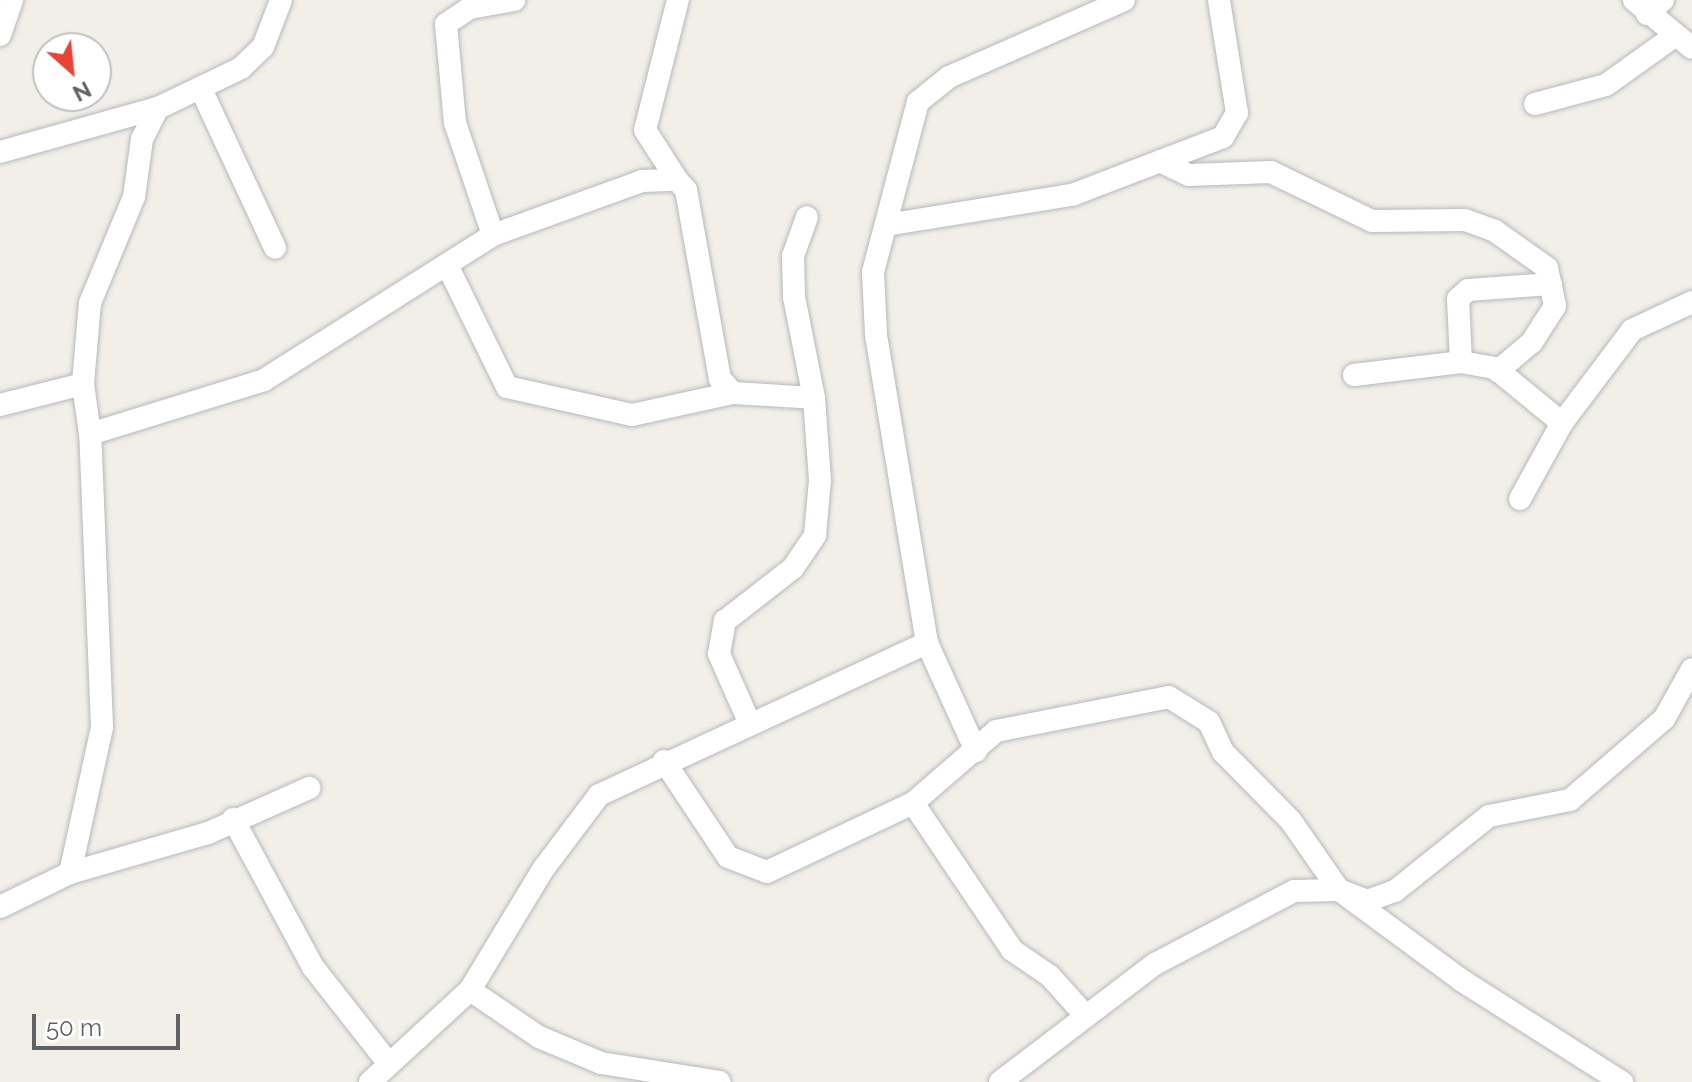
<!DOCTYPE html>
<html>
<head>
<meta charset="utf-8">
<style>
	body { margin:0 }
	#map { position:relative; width:1692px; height:1082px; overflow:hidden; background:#f1efe8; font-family:Raleway,sans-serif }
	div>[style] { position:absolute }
	.roads { filter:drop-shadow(0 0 2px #b5b8bc) drop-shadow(0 0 2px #b5b8bc) }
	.minor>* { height:22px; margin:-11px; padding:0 11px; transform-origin:11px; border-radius:11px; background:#fff }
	span { translate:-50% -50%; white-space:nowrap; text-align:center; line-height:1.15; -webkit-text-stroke:6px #fff; paint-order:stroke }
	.north { position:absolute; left:32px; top:32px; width:80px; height:80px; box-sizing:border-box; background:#fff; border:2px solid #bfc1c3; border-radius:50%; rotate:153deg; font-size:22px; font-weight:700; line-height:32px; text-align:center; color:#5f6368 }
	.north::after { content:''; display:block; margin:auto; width:28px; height:36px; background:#ea4335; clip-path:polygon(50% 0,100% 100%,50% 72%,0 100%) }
	.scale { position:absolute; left:32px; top:1014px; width:148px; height:36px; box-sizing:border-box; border:4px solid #5f6368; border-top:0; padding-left:10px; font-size:24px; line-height:28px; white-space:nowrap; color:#5f6368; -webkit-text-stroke:6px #fff; paint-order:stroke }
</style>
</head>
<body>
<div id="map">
	<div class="roads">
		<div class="minor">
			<i style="left:1634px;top:0;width:75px;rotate:39.6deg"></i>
			<i style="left:1647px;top:14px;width:21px;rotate:-41deg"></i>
			<i style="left:0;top:35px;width:37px;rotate:-71deg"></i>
			<i style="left:201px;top:89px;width:175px;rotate:65deg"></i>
			<i style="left:1535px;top:104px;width:73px;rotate:-15deg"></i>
			<i style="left:1606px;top:85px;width:82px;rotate:-35.6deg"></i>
			<i style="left:0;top:152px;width:164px;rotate:-15.6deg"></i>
			<i style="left:1160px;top:161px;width:32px;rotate:26deg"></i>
			<i style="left:1189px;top:175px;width:82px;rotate:-2.1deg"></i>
			<i style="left:1271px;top:172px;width:112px;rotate:25.9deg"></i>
			<i style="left:1372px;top:221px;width:93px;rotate:-0.6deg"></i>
			<i style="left:1465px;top:220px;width:32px;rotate:20deg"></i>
			<i style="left:1495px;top:231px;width:64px;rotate:35.4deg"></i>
			<i style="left:1547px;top:268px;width:39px;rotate:78deg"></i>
			<i style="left:1555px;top:306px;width:43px;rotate:122.6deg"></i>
			<i style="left:1532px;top:342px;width:45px;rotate:139.5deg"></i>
			<i style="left:677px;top:180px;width:59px;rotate:-122.6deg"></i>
			<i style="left:645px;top:130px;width:134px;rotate:-75.8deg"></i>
			<i style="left:886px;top:225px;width:188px;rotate:-9.2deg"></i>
			<i style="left:1072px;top:195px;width:162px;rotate:-21deg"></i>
			<i style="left:1223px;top:137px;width:28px;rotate:-60deg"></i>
			<i style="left:1237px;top:113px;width:114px;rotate:-99.1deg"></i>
			<i style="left:493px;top:235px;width:118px;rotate:-108.7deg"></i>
			<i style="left:455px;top:123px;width:99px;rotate:-95.2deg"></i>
			<i style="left:446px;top:24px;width:29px;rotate:-34deg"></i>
			<i style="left:470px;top:8px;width:45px;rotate:-10.3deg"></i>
			<i style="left:447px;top:265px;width:136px;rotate:63.8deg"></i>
			<i style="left:507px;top:387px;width:128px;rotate:12.6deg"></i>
			<i style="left:632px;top:415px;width:103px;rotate:-12.3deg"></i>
			<i style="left:1461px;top:362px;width:63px;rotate:-92.7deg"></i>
			<i style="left:1458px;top:299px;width:13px;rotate:-42deg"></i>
			<i style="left:1468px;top:290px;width:83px;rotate:-4.1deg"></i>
			<i style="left:1354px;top:375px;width:108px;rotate:-6.9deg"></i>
			<i style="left:1461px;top:362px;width:35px;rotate:10deg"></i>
			<i style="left:1495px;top:368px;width:87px;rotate:39.4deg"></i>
			<i style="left:0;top:405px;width:86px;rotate:-14.2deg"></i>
			<i style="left:90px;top:434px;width:50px;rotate:-98deg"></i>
			<i style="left:83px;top:384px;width:81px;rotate:-85.1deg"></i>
			<i style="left:90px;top:303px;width:115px;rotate:-67.5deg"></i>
			<i style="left:134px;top:197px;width:59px;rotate:-82.1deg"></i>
			<i style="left:142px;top:139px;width:35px;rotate:-63deg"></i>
			<i style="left:158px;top:108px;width:92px;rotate:-25.7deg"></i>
			<i style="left:241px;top:68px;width:30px;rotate:-44deg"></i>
			<i style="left:263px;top:47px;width:50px;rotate:-69deg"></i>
			<i style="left:1520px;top:499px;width:87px;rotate:-61.1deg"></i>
			<i style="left:1562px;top:423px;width:116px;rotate:-53deg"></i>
			<i style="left:1632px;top:330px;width:66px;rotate:-25deg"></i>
			<i style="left:750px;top:724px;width:77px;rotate:-113.9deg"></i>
			<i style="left:719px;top:654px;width:34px;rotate:-80deg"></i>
			<i style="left:725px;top:621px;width:86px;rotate:-37.9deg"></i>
			<i style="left:793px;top:568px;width:40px;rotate:-56deg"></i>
			<i style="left:815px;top:535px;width:55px;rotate:-84.8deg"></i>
			<i style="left:820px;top:480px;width:82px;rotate:-94.2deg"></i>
			<i style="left:814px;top:398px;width:103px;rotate:-101.2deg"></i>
			<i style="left:794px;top:297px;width:41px;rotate:-91.4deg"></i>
			<i style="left:793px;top:256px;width:41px;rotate:-70.3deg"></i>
			<i style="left:976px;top:751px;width:119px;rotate:-114.4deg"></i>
			<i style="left:927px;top:643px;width:313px;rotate:-99.4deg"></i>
			<i style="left:876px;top:334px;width:62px;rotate:-92.8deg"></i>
			<i style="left:873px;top:272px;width:176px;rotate:-75.2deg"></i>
			<i style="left:918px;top:102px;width:40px;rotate:-39deg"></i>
			<i style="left:949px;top:77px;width:191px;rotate:-23.7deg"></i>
			<i style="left:664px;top:761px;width:115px;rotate:56.3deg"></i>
			<i style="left:728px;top:857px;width:42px;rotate:21deg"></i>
			<i style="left:767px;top:872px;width:161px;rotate:-25.3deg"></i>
			<i style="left:913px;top:803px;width:110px;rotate:-40.9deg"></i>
			<i style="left:996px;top:731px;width:176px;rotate:-11.1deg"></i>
			<i style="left:1169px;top:697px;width:47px;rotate:32deg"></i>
			<i style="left:1209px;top:722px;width:33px;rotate:65deg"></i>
			<i style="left:1223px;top:752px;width:97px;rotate:45.4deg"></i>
			<i style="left:1291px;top:821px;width:84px;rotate:55.2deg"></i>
			<i style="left:1339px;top:890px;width:152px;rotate:36.4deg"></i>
			<i style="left:1461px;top:980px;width:191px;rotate:32.4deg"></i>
			<i style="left:913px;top:803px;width:177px;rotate:56deg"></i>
			<i style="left:1012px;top:950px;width:46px;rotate:34.4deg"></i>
			<i style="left:1050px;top:976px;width:51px;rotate:48.2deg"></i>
			<i style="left:233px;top:819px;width:168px;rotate:61.6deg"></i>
			<i style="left:313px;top:967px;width:123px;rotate:51.9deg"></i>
			<i style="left:70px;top:873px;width:149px;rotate:-77.6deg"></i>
			<i style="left:102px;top:727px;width:293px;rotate:-92.3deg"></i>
			<i style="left:90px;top:434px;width:182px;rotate:-17.2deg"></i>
			<i style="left:264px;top:380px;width:271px;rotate:-32.3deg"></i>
			<i style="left:493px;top:235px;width:158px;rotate:-19.9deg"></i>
			<i style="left:642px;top:181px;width:35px;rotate:-2deg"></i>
			<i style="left:677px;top:180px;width:13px;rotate:48deg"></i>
			<i style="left:686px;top:190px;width:192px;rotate:79.8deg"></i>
			<i style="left:720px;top:379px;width:19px;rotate:47deg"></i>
			<i style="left:733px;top:393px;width:81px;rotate:3.5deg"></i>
			<i style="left:0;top:907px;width:78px;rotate:-25.9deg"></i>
			<i style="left:70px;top:873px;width:144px;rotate:-16.2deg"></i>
			<i style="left:208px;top:833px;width:111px;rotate:-24deg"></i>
			<i style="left:470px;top:990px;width:83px;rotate:34.3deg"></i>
			<i style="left:539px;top:1037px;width:67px;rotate:22.8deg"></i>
			<i style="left:601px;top:1063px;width:120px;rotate:9.1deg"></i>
			<i style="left:370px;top:1082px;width:136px;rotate:-42.6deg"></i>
			<i style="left:470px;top:990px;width:143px;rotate:-58.8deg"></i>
			<i style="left:544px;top:868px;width:91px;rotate:-53deg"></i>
			<i style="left:599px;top:795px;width:362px;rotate:-24.9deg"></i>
			<i style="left:1000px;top:1082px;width:195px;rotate:-37.3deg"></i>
			<i style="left:1155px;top:964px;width:157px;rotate:-27.7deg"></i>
			<i style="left:1294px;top:891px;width:45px;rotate:-1.3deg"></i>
			<i style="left:1339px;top:890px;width:30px;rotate:21deg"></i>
			<i style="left:1367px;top:901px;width:30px;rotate:-20deg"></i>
			<i style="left:1395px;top:891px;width:120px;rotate:-38.6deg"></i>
			<i style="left:1489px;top:816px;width:83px;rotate:-11.2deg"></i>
			<i style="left:1570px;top:800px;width:124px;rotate:-40.8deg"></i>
			<i style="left:1664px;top:719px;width:57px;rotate:-60.8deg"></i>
		</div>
	</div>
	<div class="north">N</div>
	<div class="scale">50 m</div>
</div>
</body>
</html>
